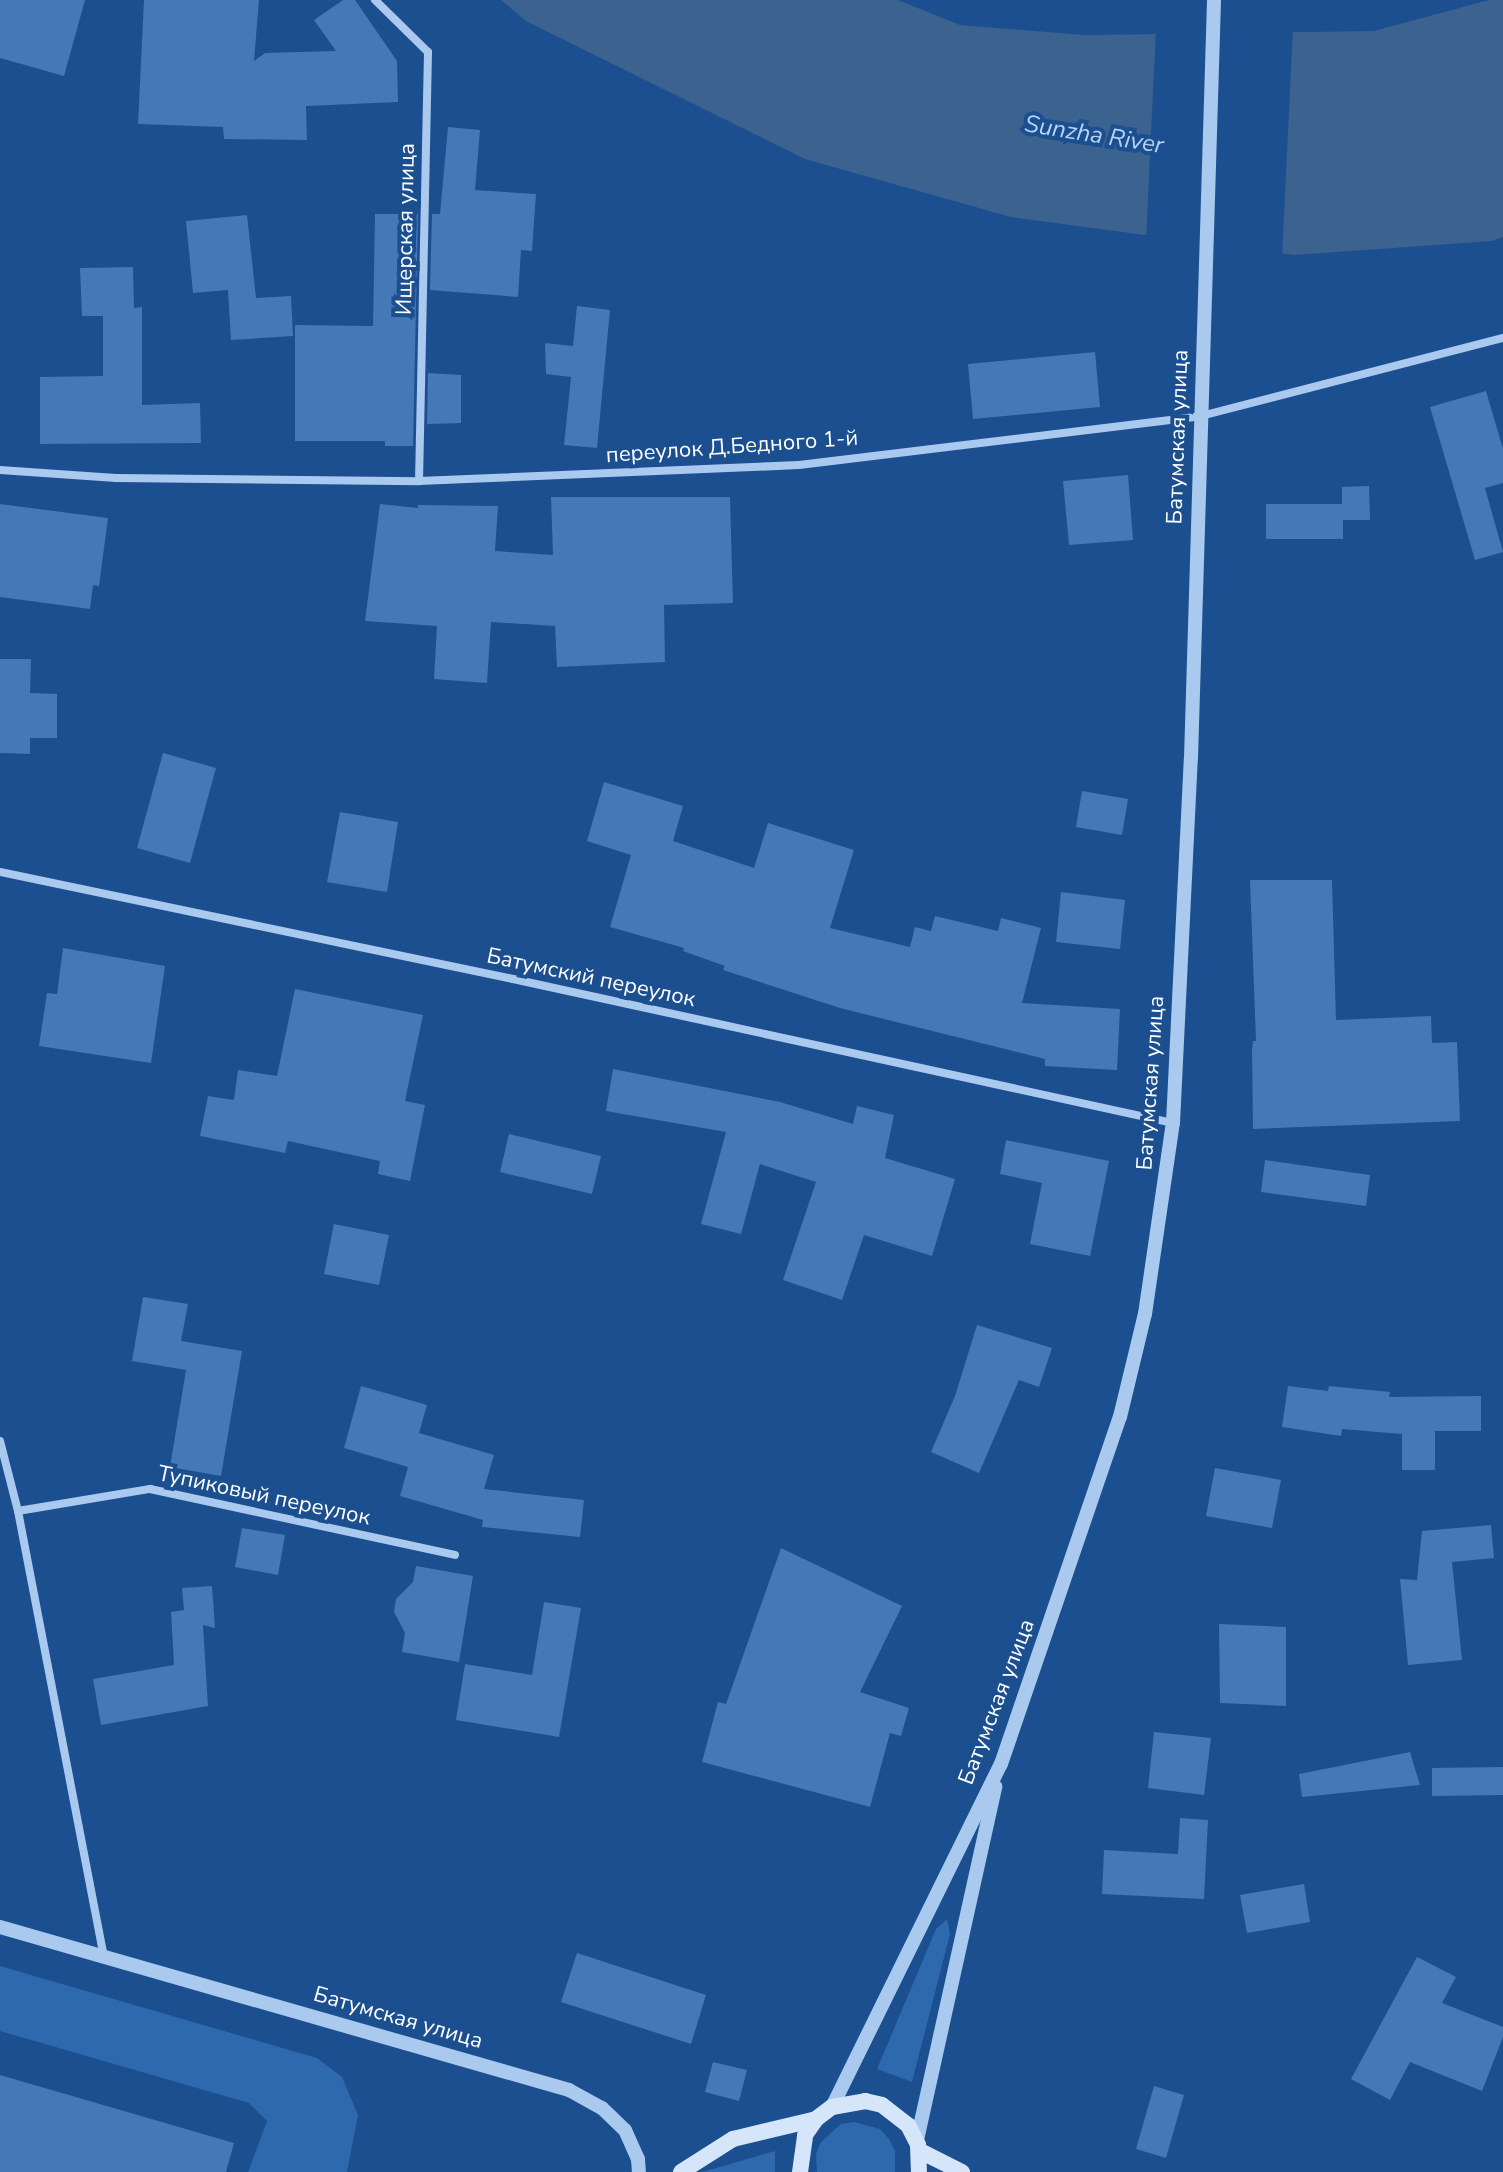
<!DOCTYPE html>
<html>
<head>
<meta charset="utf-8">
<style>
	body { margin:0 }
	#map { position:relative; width:1503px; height:2172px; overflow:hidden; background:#1b4f8f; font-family:"Nunito Sans",sans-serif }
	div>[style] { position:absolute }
	.green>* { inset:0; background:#2e69ad }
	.water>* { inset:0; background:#3c6290 }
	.pier>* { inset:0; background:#1b4f8f }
	.building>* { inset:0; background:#4478b7 }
	.minor>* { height:8px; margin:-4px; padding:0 4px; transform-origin:4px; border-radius:4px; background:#a9c9ee }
	.tertiary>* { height:14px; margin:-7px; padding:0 7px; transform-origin:7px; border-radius:7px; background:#a9c9ee }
	.secondary>* { height:16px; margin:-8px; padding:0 8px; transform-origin:8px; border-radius:8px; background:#d6e6fa }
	span { translate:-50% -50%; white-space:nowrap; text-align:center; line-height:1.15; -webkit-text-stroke:8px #1b4f8f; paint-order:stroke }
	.street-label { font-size:22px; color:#fff }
	.water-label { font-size:24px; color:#b5d3f5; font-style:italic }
</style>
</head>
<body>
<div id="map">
	<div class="green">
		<i style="clip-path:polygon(947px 1919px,950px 1934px,912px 2082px,877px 2069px,936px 1929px)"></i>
		<i style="clip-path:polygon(0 1966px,317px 2058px,342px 2077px,358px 2115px,347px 2172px,248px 2172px,267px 2121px,249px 2103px,0 2031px)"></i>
		<i style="clip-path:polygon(854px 2122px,880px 2129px,889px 2139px,895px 2151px,895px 2172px,817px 2172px,816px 2154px,821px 2142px,841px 2124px)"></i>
		<i style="clip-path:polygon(775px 2151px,775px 2172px,702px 2172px)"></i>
	</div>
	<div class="water">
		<i style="clip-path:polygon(501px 0,898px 0,960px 25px,1084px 35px,1374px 31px,1489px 0,1503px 0,1503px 237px,1492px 241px,1294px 255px,1011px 217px,805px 159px,526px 21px)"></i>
	</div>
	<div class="pier">
		<i style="clip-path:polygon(1293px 28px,1282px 257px,1146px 239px,1156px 30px)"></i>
	</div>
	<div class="building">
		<i style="clip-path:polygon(0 0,85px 0,64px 76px,0 58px)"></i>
		<i style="clip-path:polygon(144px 0,259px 0,254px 61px,265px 53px,336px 51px,314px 20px,343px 0,355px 0,397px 61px,398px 102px,306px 106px,307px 140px,224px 139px,223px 127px,138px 124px)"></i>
		<i style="clip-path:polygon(448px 127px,480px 130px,475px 190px,536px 194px,532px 251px,521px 250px,518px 297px,430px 290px,432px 214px,440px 214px)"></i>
		<i style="clip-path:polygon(375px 214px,418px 214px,413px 446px,385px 446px,385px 441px,295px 441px,295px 325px,373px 326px)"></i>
		<i style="clip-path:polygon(247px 215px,256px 298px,291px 296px,293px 336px,231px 340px,228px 290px,193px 293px,186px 221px)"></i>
		<i style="clip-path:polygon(133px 267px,134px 308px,142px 307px,142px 405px,200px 403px,201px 443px,40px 444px,40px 377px,103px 376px,103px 316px,82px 316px,80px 268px)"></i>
		<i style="clip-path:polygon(577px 306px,610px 310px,597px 448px,564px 445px,571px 377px,546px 374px,545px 343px,573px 346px)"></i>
		<i style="clip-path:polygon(1095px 352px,1100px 407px,973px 419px,968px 364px)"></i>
		<i style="clip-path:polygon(428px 373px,461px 375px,461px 423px,427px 424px)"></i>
		<i style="clip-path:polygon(1486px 391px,1503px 449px,1503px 483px,1485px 488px,1503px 552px,1475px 560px,1430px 407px)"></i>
		<i style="clip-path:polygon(1128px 475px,1133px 540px,1069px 545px,1063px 481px)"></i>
		<i style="clip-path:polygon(1369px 486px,1370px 520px,1343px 520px,1343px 539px,1266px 539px,1266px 504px,1342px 504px,1342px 487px)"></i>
		<i style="clip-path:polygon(551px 497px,730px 497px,733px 603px,664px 605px,665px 662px,557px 667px,555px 626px,491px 622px,487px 683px,434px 679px,437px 626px,365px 621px,380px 504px,418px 508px,418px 505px,498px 506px,495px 551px,553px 555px)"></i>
		<i style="clip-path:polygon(0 504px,108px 518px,99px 586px,93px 585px,90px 609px,0 597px)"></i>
		<i style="clip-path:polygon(0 659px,31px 659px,30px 693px,57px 694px,57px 738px,30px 738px,30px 754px,0 753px)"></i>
		<i style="clip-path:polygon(163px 753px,216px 768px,190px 863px,137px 848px)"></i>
		<i style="clip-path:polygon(604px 782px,683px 806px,673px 841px,754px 868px,768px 823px,854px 850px,830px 928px,910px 947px,915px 927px,931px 931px,935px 916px,998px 931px,1001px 918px,1041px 928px,1022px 1003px,1120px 1009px,1117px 1070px,1045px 1066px,1045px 1059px,840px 1008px,723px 970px,725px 966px,683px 951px,684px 948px,610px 927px,631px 855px,587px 841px)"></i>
		<i style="clip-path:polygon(1082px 791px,1128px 799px,1122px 835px,1076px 827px)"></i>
		<i style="clip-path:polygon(340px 812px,398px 822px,387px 892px,327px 882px)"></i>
		<i style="clip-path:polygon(1250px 880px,1332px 880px,1336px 1020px,1431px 1016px,1432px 1043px,1457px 1042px,1460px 1121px,1253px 1129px,1252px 1049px,1253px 1041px,1256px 1041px)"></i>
		<i style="clip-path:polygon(1061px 892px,1125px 900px,1120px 949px,1056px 942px)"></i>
		<i style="clip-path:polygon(63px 948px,165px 966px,151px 1063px,39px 1046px,47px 993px,57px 994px)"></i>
		<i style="clip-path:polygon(295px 989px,423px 1015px,405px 1101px,425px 1105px,410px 1181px,378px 1174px,380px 1161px,288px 1141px,285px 1153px,200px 1136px,208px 1096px,234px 1100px,238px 1070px,277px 1076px)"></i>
		<i style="clip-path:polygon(613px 1069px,780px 1102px,853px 1124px,857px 1106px,894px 1115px,885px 1158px,955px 1179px,932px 1256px,864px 1235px,842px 1300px,783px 1280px,816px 1182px,760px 1164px,741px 1234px,701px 1224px,726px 1132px,606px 1111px)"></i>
		<i style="clip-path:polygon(509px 1134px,601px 1156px,592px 1194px,500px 1172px)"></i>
		<i style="clip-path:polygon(1006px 1140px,1109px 1161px,1090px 1256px,1030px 1244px,1042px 1183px,1000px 1174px)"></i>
		<i style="clip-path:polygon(1265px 1160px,1370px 1175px,1366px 1206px,1261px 1192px)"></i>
		<i style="clip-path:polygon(334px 1224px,389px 1235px,379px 1285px,324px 1274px)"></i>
		<i style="clip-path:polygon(143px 1297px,188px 1304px,181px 1341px,242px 1351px,221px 1476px,170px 1467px,186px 1370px,132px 1361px)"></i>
		<i style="clip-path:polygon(977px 1325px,1052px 1348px,1039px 1387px,1019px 1380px,979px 1473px,931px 1452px,955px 1396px)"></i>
		<i style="clip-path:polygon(361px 1386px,427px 1405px,419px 1433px,494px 1455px,484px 1489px,584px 1500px,580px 1537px,482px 1527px,483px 1520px,400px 1496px,408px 1467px,344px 1448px)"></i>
		<i style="clip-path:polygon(1288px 1386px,1328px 1391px,1329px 1386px,1390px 1392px,1389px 1397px,1481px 1396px,1481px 1431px,1435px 1431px,1435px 1470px,1402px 1470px,1402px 1434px,1342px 1429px,1341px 1436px,1282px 1427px)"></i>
		<i style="clip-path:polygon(1215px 1468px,1281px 1480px,1272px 1528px,1206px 1516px)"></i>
		<i style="clip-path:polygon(1491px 1525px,1494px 1558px,1452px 1562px,1462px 1660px,1408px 1665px,1400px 1579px,1417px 1580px,1422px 1531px)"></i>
		<i style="clip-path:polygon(242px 1528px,285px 1535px,278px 1575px,235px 1567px)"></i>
		<i style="clip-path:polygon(781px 1548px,902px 1606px,860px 1692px,909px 1708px,901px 1736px,890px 1733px,870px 1807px,702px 1762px,718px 1702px,726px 1704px)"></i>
		<i style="clip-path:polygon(416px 1566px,473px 1576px,459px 1662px,402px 1652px,405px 1633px,394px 1612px,396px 1599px,413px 1582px)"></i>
		<i style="clip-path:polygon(212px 1586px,215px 1628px,203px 1625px,208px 1706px,101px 1725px,93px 1679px,174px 1665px,171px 1612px,184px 1610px,182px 1588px)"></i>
		<i style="clip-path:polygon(544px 1602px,581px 1608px,559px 1737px,456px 1720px,465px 1664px,532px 1675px)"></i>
		<i style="clip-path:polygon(1219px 1624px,1286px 1627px,1286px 1706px,1220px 1703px)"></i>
		<i style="clip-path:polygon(1154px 1732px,1211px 1738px,1204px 1795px,1148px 1788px)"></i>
		<i style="clip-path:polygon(1410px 1752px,1420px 1785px,1302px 1797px,1299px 1774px)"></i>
		<i style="clip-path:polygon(1503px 1767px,1503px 1795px,1432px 1796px,1432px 1768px)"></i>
		<i style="clip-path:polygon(1180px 1818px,1208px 1820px,1204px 1899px,1102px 1894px,1104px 1850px,1178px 1854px)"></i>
		<i style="clip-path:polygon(1304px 1884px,1310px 1922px,1247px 1933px,1240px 1895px)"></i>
		<i style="clip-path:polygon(577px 1953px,706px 1995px,691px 2044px,561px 2002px)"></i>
		<i style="clip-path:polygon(1417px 1957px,1456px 1977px,1442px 2003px,1503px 2027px,1503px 2037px,1482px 2091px,1410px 2062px,1390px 2100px,1351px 2079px)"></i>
		<i style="clip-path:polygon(713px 2062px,747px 2070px,739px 2101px,705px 2092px)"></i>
		<i style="clip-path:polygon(0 2075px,234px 2143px,226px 2172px,0 2172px)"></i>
		<i style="clip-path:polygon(1154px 2086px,1184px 2095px,1166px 2158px,1136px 2149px)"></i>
	</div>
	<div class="minor">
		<i style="left:375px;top:0;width:74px;rotate:44.5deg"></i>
		<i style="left:428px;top:52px;width:429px;rotate:91.2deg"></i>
		<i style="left:0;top:470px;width:116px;rotate:3.9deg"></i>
		<i style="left:116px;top:478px;width:303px;rotate:0.6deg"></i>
		<i style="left:419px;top:481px;width:380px;rotate:-2.4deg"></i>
		<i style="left:799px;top:465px;width:405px;rotate:-6.9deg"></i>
		<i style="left:1201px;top:416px;width:312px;rotate:-14.5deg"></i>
		<i style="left:0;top:872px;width:524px;rotate:11.78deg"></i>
		<i style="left:513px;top:979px;width:676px;rotate:12.31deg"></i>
		<i style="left:0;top:1441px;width:72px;rotate:75.6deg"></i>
		<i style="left:18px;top:1511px;width:454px;rotate:79.1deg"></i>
		<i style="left:18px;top:1511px;width:134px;rotate:-9.5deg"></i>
		<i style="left:150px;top:1489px;width:312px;rotate:12.2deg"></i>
	</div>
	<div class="tertiary">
		<i style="left:0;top:1927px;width:592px;rotate:15.99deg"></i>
		<i style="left:569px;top:2090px;width:38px;rotate:29deg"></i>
		<i style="left:602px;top:2108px;width:32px;rotate:44deg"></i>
		<i style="left:625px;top:2130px;width:32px;rotate:66deg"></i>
		<i style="left:638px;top:2159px;width:13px;rotate:86deg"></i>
		<i style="left:832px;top:2107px;width:382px;rotate:-63.8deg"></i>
		<i style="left:1001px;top:1764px;width:367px;rotate:-71.1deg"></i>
		<i style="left:1120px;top:1417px;width:106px;rotate:-76.4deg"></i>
		<i style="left:1145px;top:1314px;width:193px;rotate:-81.7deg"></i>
		<i style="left:1173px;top:1123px;width:365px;rotate:-87.2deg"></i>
		<i style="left:1191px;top:758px;width:758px;rotate:-88.26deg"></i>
		<i style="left:917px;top:2140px;width:362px;rotate:-77.5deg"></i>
	</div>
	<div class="secondary">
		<i style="left:920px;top:2151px;width:47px;rotate:26.6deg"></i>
		<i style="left:681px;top:2172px;width:62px;rotate:-32.4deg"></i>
		<i style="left:733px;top:2139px;width:85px;rotate:-13.5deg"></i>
		<i style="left:800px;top:2172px;width:37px;rotate:-82deg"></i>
		<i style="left:805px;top:2135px;width:19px;rotate:-55deg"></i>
		<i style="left:816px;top:2119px;width:20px;rotate:-37deg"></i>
		<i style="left:832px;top:2107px;width:34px;rotate:-10deg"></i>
		<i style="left:865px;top:2101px;width:17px;rotate:13deg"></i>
		<i style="left:882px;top:2105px;width:33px;rotate:38deg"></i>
		<i style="left:908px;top:2125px;width:22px;rotate:63deg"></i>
		<i style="left:918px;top:2145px;width:27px;rotate:88deg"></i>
	</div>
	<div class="street-label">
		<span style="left:406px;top:229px;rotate:-89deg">Ищерская улица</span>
		<span style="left:1178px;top:437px;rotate:-88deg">Батумская улица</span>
		<span style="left:732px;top:447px;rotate:-4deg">переулок Д.Бедного 1-й</span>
		<span style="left:591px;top:978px;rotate:12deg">Батумский переулок</span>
		<span style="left:1151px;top:1083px;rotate:-86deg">Батумская улица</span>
		<span style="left:264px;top:1496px;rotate:12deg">Тупиковый переулок</span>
		<span style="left:997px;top:1702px;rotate:-69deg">Батумская улица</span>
		<span style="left:398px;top:2018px;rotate:16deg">Батумская улица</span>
	</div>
	<div class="water-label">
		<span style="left:1094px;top:135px;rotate:9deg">Sunzha River</span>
	</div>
</div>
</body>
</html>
